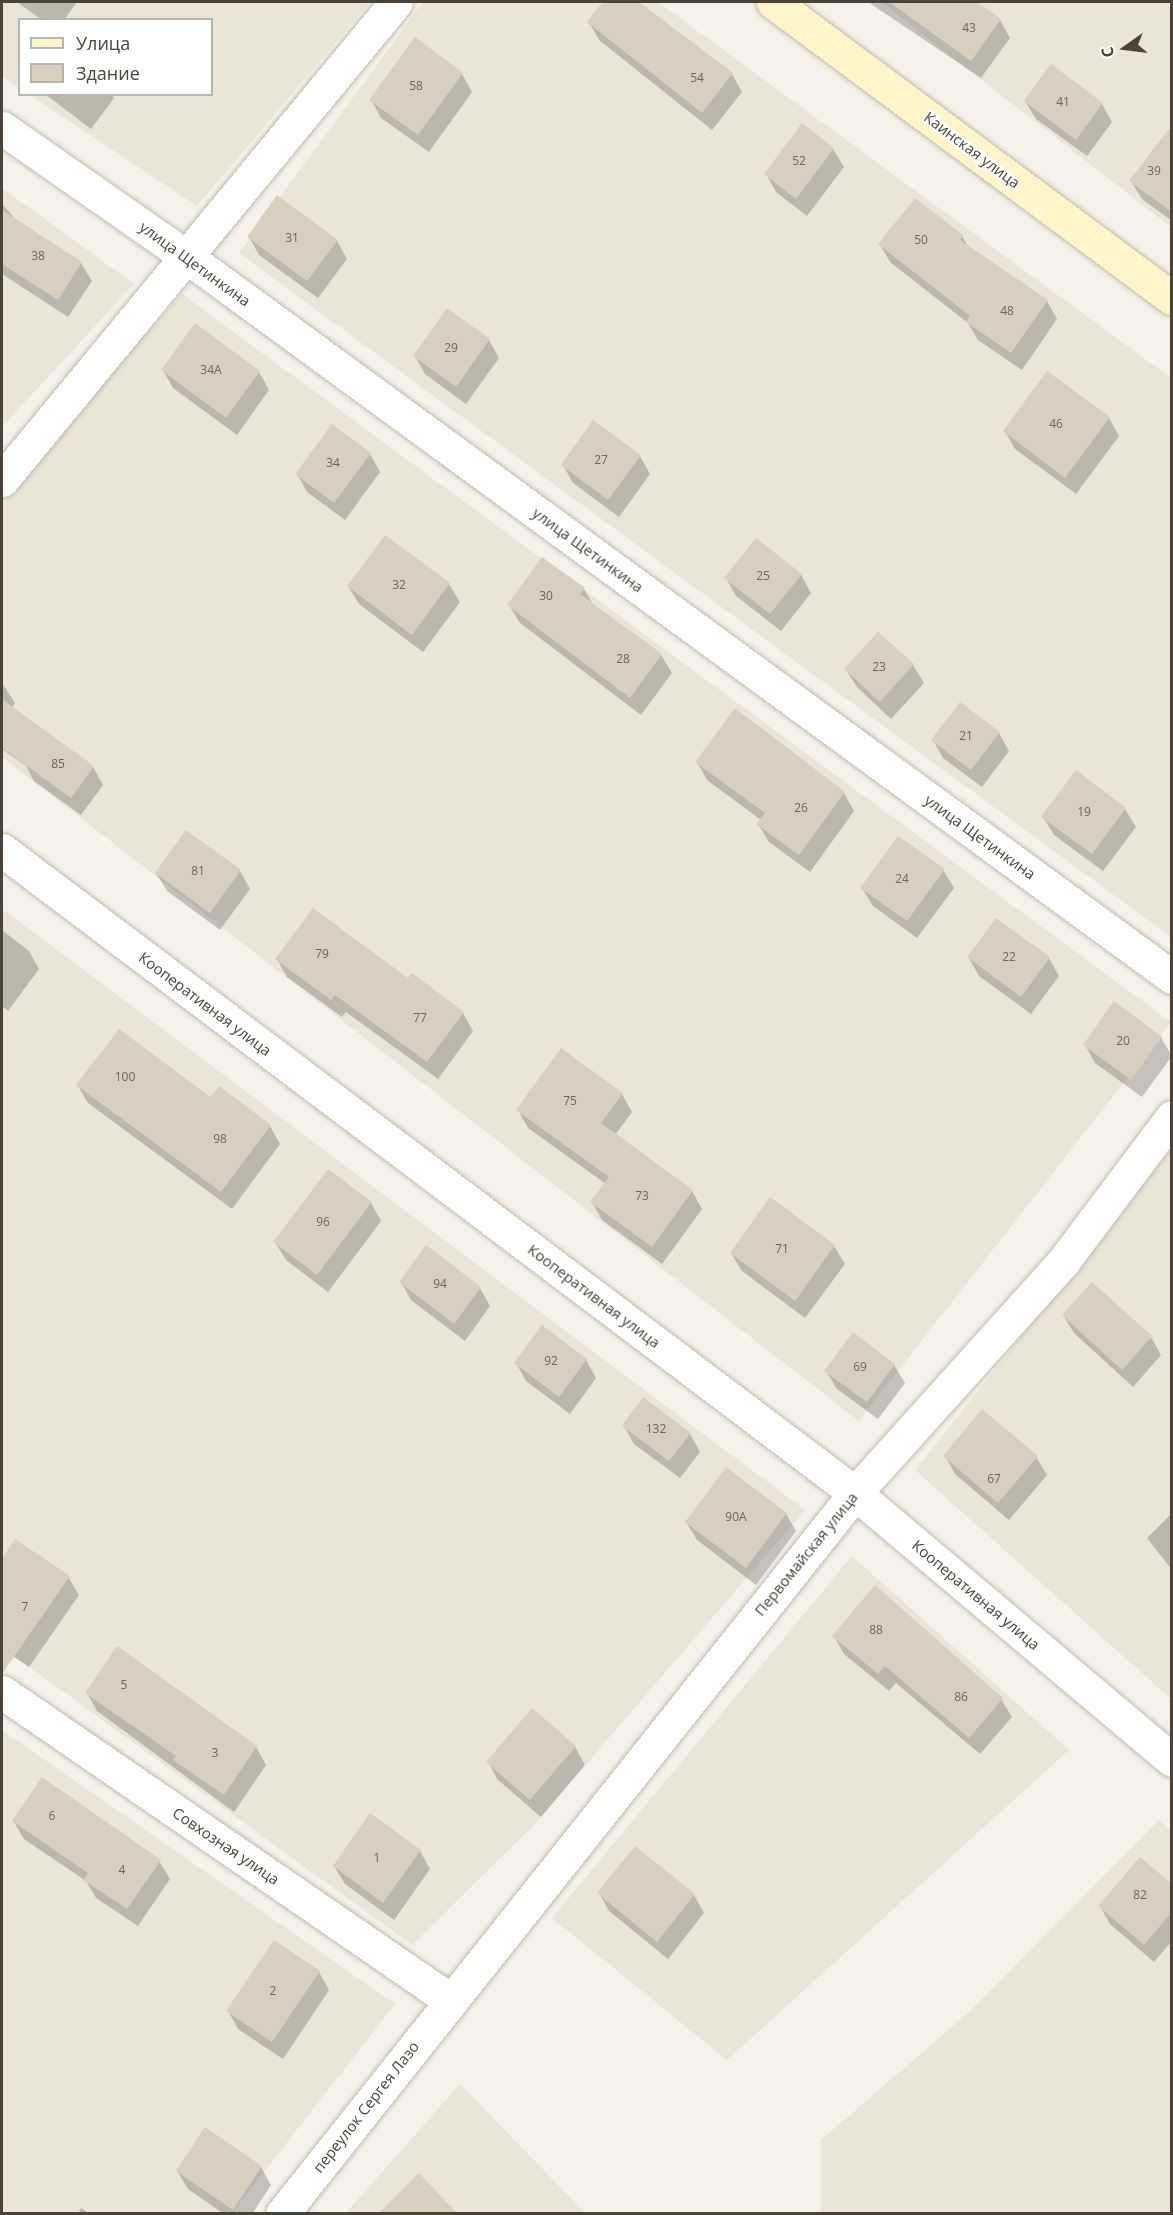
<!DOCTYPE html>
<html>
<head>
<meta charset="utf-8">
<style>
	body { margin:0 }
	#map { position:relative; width:1173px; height:2215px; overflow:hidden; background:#f5f2e9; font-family:"Open Sans",sans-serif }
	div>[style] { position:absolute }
	.residential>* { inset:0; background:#e9e5d7 }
	.shadow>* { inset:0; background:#0003 }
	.building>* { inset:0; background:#d8cfbe }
	.roads { filter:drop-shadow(0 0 2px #c1bbab) drop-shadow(0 0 2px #c1bbab) }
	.minor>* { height:33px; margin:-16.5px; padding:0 16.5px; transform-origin:16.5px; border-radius:16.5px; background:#fff }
	.secondary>* { height:33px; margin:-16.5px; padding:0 16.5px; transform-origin:16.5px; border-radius:16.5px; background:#fff5c9 }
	span { translate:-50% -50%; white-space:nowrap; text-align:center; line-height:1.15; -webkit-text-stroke:4.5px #fff; paint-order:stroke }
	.number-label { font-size:12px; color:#6e6659 }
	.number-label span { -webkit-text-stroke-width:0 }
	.street-label { font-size:15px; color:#4a4337 }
	.frame { position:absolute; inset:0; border:3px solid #4a4337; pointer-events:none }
	.legend { position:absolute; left:18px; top:18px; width:195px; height:78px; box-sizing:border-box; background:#fff; border:2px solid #b7b4af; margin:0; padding:8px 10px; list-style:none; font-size:18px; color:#4a4337 }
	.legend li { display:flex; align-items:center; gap:12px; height:30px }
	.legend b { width:30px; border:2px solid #b7b4af }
	.north { position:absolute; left:1095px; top:18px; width:60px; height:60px; -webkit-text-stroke:4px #fff; paint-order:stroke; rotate:256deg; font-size:16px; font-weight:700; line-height:24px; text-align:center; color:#4a4337 }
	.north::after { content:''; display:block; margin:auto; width:21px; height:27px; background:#4a4337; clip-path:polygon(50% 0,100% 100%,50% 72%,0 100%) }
</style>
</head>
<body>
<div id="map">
	<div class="residential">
		<i style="clip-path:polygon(2px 2px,370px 2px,197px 206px,30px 95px,212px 94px,212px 20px,20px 20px,19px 88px,2px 76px)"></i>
		<i style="clip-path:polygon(423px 2px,658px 2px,1171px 378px,1171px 937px,239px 253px)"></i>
		<i style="clip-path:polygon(881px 2px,1171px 2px,1171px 227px)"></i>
		<i style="clip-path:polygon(2px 188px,134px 284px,2px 427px)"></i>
		<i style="clip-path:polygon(182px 294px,1171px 1022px,859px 1421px,2px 757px,2px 495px)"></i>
		<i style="clip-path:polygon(2px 909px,805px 1510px,533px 1826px,412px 1945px,2px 1647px)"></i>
		<i style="clip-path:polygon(1171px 1149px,1171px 1699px,915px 1470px)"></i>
		<i style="clip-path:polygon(852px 1556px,1069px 1750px,727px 2060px,552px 1918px)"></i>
		<i style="clip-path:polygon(2px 1730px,395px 2004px,232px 2213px,2px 2213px)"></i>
		<i style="clip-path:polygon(1159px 1820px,1171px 1831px,1171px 2213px,821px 2214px,821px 2140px,968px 2013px)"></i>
		<i style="clip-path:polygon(460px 2084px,585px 2213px,345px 2214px)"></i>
	</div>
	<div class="shadow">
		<i style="clip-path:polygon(17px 2px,77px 2px,64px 20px,42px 20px)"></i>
		<i style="clip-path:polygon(605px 2px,638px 2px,732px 74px,742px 92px,712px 130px,599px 40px,589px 22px)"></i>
		<i style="clip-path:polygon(868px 2px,974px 2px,1000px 20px,1010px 38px,981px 78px)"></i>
		<i style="clip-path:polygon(462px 74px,472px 92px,429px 152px,381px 118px,371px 100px)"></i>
		<i style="clip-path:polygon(45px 94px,112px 94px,114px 98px,91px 129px)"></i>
		<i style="clip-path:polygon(1025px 101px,1102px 104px,1112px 122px,1087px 156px,1036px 119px)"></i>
		<i style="clip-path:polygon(833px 149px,844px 167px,807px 216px,776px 192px,766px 174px)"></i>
		<i style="clip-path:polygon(1172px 162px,1172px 221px,1142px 199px,1131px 181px)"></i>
		<i style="clip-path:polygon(2px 204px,18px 222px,81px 263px,92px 281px,68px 317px,2px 274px)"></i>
		<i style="clip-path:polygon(962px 236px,969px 248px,1047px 301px,1057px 319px,1022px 370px,978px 340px,968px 323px,890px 262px,880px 244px)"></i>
		<i style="clip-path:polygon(249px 237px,337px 241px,347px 259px,318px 298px,259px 255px)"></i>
		<i style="clip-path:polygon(489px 340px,499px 358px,466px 404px,425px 374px,415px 356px)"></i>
		<i style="clip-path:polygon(163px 370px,259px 372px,269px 390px,237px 435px,173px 388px)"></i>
		<i style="clip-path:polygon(1109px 418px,1119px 436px,1076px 494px,1015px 449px,1005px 431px)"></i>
		<i style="clip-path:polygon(370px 454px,380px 472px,345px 520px,307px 492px,297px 474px)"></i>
		<i style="clip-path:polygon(640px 456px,650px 474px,619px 517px,573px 483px,563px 465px)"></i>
		<i style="clip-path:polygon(801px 575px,811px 593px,781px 631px,736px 596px,726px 578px)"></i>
		<i style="clip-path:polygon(449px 584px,460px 602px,423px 652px,359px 604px,348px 586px)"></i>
		<i style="clip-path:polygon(584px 589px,594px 606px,661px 655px,672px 673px,641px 715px,520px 623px,509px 605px)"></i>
		<i style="clip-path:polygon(878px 634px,913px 665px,924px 683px,891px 719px,857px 687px,846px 670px)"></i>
		<i style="clip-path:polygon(2px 683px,15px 703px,12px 708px,93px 767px,103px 785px,81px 815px,34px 781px,26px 766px,2px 749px)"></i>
		<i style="clip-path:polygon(999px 733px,1009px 751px,982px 787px,943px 758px,933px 740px)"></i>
		<i style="clip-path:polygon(697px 762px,844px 793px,854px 811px,810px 872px,769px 842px,758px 824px,761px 820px,707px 780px)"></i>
		<i style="clip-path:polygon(1125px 809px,1136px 827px,1103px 871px,1054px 835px,1043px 817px)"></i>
		<i style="clip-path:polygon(943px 870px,954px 888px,917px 938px,873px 906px,862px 888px)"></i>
		<i style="clip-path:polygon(240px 871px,250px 889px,220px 930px,167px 891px,156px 873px)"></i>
		<i style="clip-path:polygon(2px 930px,29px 951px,39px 969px,8px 1011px,2px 1006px)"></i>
		<i style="clip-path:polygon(969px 958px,1049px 958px,1059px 976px,1031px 1014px,979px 976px)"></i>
		<i style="clip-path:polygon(277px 959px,408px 980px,463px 1013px,473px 1031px,438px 1079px,346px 1012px,342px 1017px,287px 977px)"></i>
		<i style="clip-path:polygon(1161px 1038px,1172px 1056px,1142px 1097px,1095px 1063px,1085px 1045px)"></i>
		<i style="clip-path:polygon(78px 1086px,211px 1100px,270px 1126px,280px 1144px,232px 1209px,88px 1103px)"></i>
		<i style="clip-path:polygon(622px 1094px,632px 1112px,615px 1135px,692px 1191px,702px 1209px,662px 1264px,602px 1220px,592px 1202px,606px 1184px,528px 1128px,518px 1110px)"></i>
		<i style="clip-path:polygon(770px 1199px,834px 1246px,845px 1264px,805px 1318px,742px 1271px,731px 1253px)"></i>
		<i style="clip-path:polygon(371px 1203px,381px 1221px,328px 1292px,286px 1260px,275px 1242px)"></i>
		<i style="clip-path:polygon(401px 1282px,480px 1288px,490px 1306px,465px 1341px,411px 1300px)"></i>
		<i style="clip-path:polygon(1063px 1315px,1151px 1337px,1161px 1355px,1133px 1387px,1074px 1333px)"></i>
		<i style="clip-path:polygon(853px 1335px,894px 1365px,905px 1383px,878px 1419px,837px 1389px,826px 1371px)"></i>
		<i style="clip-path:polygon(586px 1360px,596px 1378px,570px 1414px,526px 1381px,516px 1363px)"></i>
		<i style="clip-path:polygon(624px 1426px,690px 1434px,700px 1452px,680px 1478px,634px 1444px)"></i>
		<i style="clip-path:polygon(945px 1456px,1036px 1457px,1047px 1475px,1009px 1520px,955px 1474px)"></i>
		<i style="clip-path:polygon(1172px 1513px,1172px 1570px,1147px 1538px)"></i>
		<i style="clip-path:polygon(786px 1514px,796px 1531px,756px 1585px,697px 1540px,686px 1522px)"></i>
		<i style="clip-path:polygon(16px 1541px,68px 1577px,79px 1595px,29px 1667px,2px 1649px,2px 1562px)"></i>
		<i style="clip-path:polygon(834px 1636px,1001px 1699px,1012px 1717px,980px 1754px,896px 1683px,889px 1691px,844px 1654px)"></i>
		<i style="clip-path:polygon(87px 1693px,256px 1747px,266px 1765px,234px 1812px,97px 1711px)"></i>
		<i style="clip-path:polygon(575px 1747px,585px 1765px,541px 1817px,498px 1780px,488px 1762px)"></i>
		<i style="clip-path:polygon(14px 1822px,159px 1861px,170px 1879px,138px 1926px,96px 1898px,86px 1881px,24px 1839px)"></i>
		<i style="clip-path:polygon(635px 1848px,694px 1895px,704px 1913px,668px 1959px,609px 1911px,599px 1893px)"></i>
		<i style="clip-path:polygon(420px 1851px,430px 1869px,394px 1920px,345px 1884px,334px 1866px)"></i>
		<i style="clip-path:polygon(1172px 1886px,1172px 1941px,1154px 1962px,1110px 1924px,1100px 1906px)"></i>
		<i style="clip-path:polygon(319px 1972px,329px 1990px,283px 2059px,238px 2029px,228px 2011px)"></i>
		<i style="clip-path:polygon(261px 2167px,271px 2185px,252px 2214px,224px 2214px,188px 2189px,177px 2171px)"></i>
		<i style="clip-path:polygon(81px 2208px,90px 2214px,78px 2214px)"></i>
	</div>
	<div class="building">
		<i style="clip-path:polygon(603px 2px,639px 2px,733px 73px,702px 113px,587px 22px)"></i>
		<i style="clip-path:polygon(889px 2px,977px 2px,1001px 19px,971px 61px)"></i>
		<i style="clip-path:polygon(415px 37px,463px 73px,418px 135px,369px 100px)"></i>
		<i style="clip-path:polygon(1051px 64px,1103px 103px,1076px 140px,1024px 101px)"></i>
		<i style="clip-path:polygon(802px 123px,834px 148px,796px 199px,764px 174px)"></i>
		<i style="clip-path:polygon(1172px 125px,1172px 212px,1129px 181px)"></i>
		<i style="clip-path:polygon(277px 195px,338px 240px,307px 281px,247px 237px)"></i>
		<i style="clip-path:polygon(915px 198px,963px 235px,960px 240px,1048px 300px,1011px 353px,966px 322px,970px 316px,878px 244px)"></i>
		<i style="clip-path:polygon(2px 210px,82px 262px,58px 300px,2px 264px)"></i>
		<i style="clip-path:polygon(447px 308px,490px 339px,456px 387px,413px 356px)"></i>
		<i style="clip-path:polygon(195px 323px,260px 371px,226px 418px,161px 370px)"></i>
		<i style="clip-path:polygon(1047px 371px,1110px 417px,1065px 478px,1003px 431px)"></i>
		<i style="clip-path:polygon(593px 420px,641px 455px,608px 500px,561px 465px)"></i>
		<i style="clip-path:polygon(332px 424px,371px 453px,334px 503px,295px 474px)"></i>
		<i style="clip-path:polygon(385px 535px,450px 583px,412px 635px,347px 586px)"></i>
		<i style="clip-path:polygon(756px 538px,802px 574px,770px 614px,724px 578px)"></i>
		<i style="clip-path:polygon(542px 557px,585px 588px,580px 594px,662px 654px,630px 698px,507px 605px)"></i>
		<i style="clip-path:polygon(878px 632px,914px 664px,880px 702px,844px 669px)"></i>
		<i style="clip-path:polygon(2px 699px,94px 766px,71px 798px,2px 748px)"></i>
		<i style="clip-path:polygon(960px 702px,1000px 732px,971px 770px,931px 740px)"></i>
		<i style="clip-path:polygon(735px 708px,845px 792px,799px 855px,756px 824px,765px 813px,695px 762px)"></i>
		<i style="clip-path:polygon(1076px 770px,1126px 808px,1092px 854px,1041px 817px)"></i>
		<i style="clip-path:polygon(186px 830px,241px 870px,210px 913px,155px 873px)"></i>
		<i style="clip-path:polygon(898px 836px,945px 869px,907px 921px,860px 888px)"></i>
		<i style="clip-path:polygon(313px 908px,408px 978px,412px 973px,464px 1012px,427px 1062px,335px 995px,331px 1000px,275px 959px)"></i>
		<i style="clip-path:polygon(996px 918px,1050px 957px,1021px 997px,967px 957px)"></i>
		<i style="clip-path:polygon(1114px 1001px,1162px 1037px,1131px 1080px,1083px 1045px)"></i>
		<i style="clip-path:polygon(119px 1029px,210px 1097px,219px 1086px,271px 1125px,221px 1192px,76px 1085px)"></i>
		<i style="clip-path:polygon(561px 1048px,623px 1093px,601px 1123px,693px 1190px,652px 1247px,590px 1202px,609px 1177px,516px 1110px)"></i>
		<i style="clip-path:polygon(328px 1169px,372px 1202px,317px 1275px,273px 1242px)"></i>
		<i style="clip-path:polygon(770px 1197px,835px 1245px,795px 1301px,730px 1253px)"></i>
		<i style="clip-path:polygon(426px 1245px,481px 1287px,454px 1324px,399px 1282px)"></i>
		<i style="clip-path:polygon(1092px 1282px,1152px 1336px,1122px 1370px,1062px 1315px)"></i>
		<i style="clip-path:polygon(542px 1325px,587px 1359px,559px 1397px,514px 1363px)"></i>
		<i style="clip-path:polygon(853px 1332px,895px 1364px,867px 1402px,824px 1371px)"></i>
		<i style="clip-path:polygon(643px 1397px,691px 1433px,669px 1461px,622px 1426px)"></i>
		<i style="clip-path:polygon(982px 1409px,1038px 1456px,998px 1503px,943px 1456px)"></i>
		<i style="clip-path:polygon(726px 1467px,787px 1513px,746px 1568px,685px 1522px)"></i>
		<i style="clip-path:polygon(15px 1539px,70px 1576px,2px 1674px,2px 1559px)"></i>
		<i style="clip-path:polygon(875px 1585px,1003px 1698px,969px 1738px,885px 1666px,878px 1674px,832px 1636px)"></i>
		<i style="clip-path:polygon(117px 1646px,257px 1746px,224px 1795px,173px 1760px,176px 1756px,85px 1693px)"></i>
		<i style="clip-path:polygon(532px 1708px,576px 1746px,530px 1800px,486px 1762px)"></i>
		<i style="clip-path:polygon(42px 1777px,161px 1860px,127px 1909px,83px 1880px,88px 1873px,12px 1821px)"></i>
		<i style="clip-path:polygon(370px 1813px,421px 1850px,383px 1903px,333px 1866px)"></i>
		<i style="clip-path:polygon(635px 1846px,695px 1894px,657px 1942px,597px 1893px)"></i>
		<i style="clip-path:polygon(1140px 1857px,1172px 1884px,1172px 1912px,1144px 1945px,1098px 1906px)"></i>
		<i style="clip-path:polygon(274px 1940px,320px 1971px,272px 2042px,226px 2011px)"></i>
		<i style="clip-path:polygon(205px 2127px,262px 2166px,233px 2210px,176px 2171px)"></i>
		<i style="clip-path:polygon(419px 2173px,458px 2214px,378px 2214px)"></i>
	</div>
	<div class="roads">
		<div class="minor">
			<i style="left:2px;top:128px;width:226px;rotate:34.9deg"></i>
			<i style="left:187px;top:257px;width:1220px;rotate:36.17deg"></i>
			<i style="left:2px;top:480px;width:619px;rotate:-50.5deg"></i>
			<i style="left:2px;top:850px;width:1068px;rotate:37.01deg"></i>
			<i style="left:855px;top:1493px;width:414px;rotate:40.1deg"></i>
			<i style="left:2px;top:1692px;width:544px;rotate:34.51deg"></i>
			<i style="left:282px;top:2214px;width:921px;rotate:-51.52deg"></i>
			<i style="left:855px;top:1493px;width:311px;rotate:-48deg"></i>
			<i style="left:1063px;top:1262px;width:181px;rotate:-53.1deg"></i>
		</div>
		<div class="secondary">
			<i style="left:773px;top:2px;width:497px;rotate:36.6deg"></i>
		</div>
	</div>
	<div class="number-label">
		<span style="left:969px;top:28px">43</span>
		<span style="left:697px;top:78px">54</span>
		<span style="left:416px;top:86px">58</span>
		<span style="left:1063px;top:102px">41</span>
		<span style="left:799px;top:161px">52</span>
		<span style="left:1154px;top:171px">39</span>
		<span style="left:292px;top:238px">31</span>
		<span style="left:921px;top:240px">50</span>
		<span style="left:38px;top:256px">38</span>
		<span style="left:1007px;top:311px">48</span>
		<span style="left:451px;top:348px">29</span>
		<span style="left:211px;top:370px">34А</span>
		<span style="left:1056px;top:424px">46</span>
		<span style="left:601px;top:460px">27</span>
		<span style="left:333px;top:463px">34</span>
		<span style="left:763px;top:576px">25</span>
		<span style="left:399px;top:585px">32</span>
		<span style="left:546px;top:596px">30</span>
		<span style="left:623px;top:659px">28</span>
		<span style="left:879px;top:667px">23</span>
		<span style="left:966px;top:736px">21</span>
		<span style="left:58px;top:764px">85</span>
		<span style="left:801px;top:808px">26</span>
		<span style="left:1084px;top:812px">19</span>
		<span style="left:198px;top:871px">81</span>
		<span style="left:902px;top:879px">24</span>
		<span style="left:322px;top:954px">79</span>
		<span style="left:1009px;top:957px">22</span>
		<span style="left:420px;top:1018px">77</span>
		<span style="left:1123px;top:1041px">20</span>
		<span style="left:125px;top:1077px">100</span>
		<span style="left:570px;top:1101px">75</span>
		<span style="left:220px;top:1139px">98</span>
		<span style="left:642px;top:1196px">73</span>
		<span style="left:323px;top:1222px">96</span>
		<span style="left:782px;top:1249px">71</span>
		<span style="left:440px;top:1284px">94</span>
		<span style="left:551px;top:1361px">92</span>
		<span style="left:860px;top:1367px">69</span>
		<span style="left:656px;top:1429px">132</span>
		<span style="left:994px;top:1479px">67</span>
		<span style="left:736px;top:1517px">90А</span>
		<span style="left:25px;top:1607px">7</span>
		<span style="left:876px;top:1630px">88</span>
		<span style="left:124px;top:1685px">5</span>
		<span style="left:961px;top:1697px">86</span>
		<span style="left:215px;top:1753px">3</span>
		<span style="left:52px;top:1816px">6</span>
		<span style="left:377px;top:1858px">1</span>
		<span style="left:122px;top:1870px">4</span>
		<span style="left:1140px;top:1895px">82</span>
		<span style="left:273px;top:1991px">2</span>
	</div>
	<div class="street-label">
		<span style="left:972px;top:150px;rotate:37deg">Каинская улица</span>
		<span style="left:195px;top:264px;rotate:36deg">улица Щетинкина</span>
		<span style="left:588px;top:550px;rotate:36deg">улица Щетинкина</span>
		<span style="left:980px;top:837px;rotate:36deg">улица Щетинкина</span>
		<span style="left:205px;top:1004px;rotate:37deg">Кооперативная улица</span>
		<span style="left:594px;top:1296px;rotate:37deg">Кооперативная улица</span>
		<span style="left:806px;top:1554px;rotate:-51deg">Первомайская улица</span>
		<span style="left:976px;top:1595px;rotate:40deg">Кооперативная улица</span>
		<span style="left:226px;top:1846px;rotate:34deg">Совхозная улица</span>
		<span style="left:366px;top:2107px;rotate:-52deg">переулок Сергея Лазо</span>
	</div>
	<div class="frame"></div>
	<ul class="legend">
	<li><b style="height:8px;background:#fff5c9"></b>Улица</li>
	<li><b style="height:16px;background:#d8cfbe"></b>Здание</li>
	</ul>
	<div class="north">С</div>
</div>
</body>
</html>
